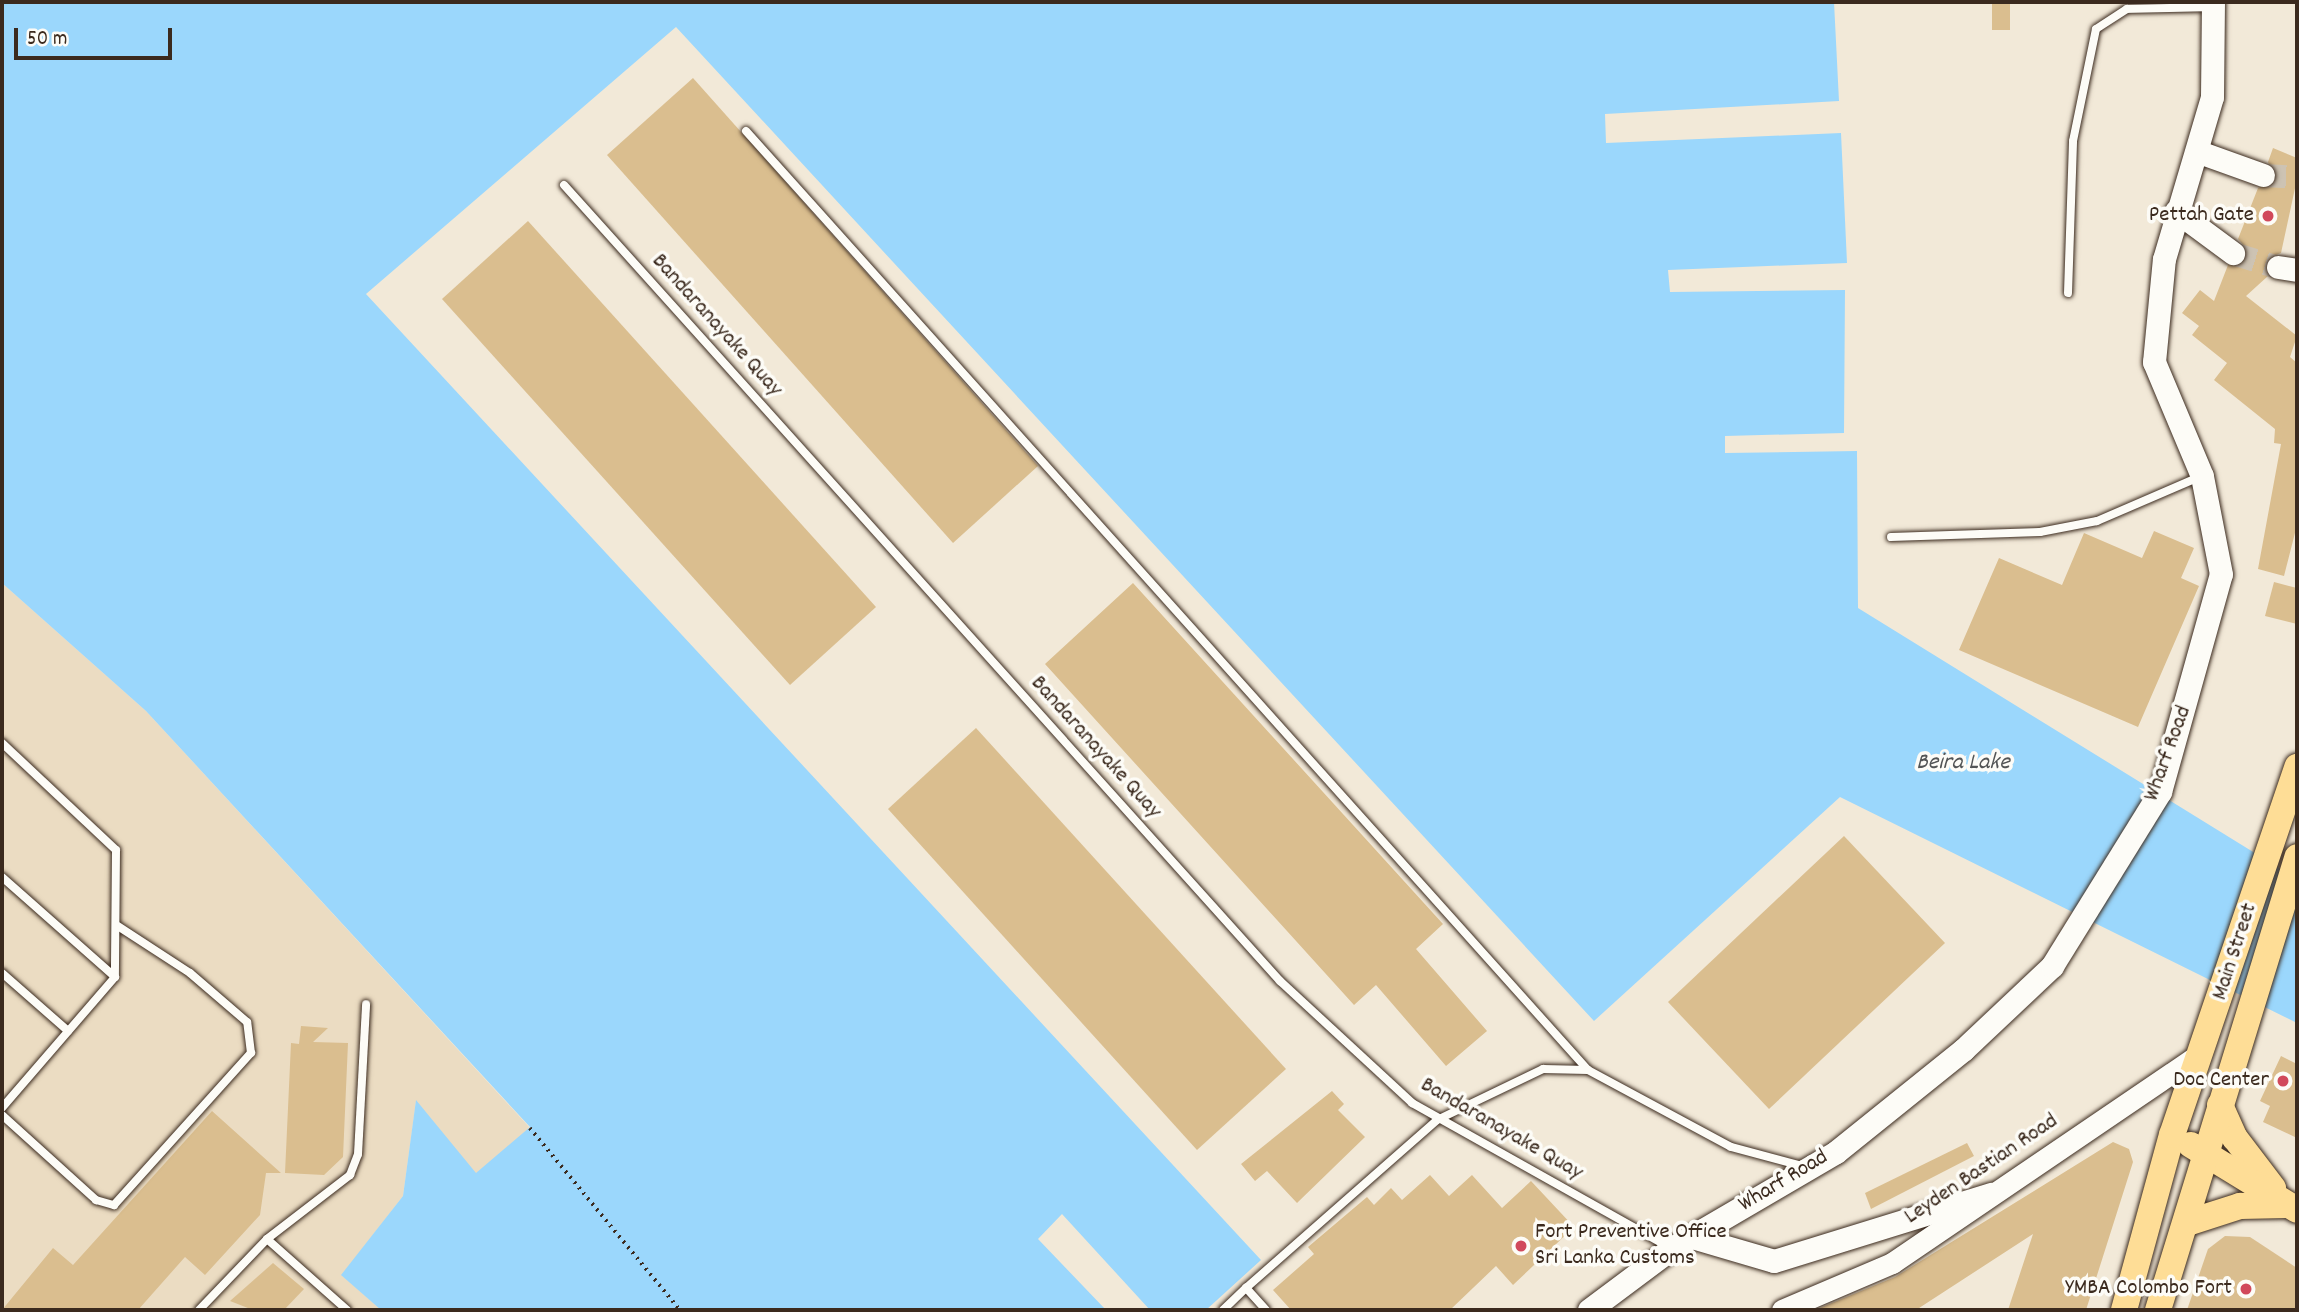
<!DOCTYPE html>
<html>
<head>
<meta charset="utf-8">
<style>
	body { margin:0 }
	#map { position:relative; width:2299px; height:1312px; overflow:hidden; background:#f2e9d8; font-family:Dekko,sans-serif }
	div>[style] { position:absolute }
	.built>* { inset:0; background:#ebdcc2 }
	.water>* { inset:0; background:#9bd7fc }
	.building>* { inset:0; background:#dabe8f }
	.secondary-tunnel>* { height:23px; margin-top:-11.5px; transform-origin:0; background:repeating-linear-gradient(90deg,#cdc3b3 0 23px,transparent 0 34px) }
	.path>* { height:3.5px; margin-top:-1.75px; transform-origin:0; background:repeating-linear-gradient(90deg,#3b2a1e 0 2px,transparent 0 7px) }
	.roads { filter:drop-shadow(0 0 2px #3b2a1e) drop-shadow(0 0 2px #3b2a1e) }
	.service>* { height:8px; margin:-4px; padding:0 4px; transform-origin:4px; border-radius:4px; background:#fdfcf7 }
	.tertiary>* { height:21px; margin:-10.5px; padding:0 10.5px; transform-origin:10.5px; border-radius:10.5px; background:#fdfcf7 }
	.secondary>* { height:23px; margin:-11.5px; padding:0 11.5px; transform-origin:11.5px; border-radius:11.5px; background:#fdfcf7 }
	.primary>* { height:26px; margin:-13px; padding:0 13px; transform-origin:13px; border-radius:13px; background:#fedd96 }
	.dots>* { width:19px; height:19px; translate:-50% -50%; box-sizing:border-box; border:4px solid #fdfcf7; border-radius:50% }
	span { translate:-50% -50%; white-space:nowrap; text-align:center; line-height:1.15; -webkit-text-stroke:7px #fdfcf7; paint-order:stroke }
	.poi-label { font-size:23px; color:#3b2a1e }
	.right { translate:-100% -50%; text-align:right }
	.left { translate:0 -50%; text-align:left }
	.street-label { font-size:23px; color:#3b2a1e }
	.water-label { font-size:24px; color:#535556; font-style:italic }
	.frame { position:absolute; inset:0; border:4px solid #3b2a1e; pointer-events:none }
	.scale { position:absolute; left:14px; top:28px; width:158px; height:32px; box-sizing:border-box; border:4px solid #3b2a1e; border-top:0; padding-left:9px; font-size:21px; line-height:24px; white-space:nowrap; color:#3b2a1e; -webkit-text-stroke:5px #fdfcf7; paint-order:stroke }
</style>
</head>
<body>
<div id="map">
	<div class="built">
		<i style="clip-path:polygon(2px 583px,146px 711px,530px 1128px,476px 1174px,416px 1101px,403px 1196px,342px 1275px,381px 1310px,2px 1310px)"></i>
	</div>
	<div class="water">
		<i style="clip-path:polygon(2px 2px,1834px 2px,1839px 101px,1605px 114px,1606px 143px,1841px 133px,1847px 263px,1668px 270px,1670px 292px,1845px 290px,1844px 433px,1725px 436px,1725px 453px,1857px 451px,1858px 608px,2297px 879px,2297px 1023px,1840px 797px,1594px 1021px,676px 27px,366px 294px,1261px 1260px,1206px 1310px,1150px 1310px,1062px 1214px,1038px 1239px,1106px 1310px,381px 1310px,341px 1275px,403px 1196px,416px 1100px,476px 1173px,530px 1127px,146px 711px,2px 583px)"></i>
	</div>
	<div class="building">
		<i style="clip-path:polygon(1992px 2px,2010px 2px,2010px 30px,1992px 30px)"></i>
		<i style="clip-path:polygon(693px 78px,1038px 466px,953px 543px,607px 155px)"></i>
		<i style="clip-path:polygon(2273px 148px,2297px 158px,2297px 179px,2281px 253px,2268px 258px,2268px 276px,2246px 296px,2297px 336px,2290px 357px,2297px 363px,2297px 525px,2284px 576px,2258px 569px,2281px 444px,2274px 443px,2275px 429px,2214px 380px,2227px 363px,2192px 335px,2199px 326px,2182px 313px,2200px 290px,2214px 301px,2228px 265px,2245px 261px,2246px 248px,2238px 239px,2258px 188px,2276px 180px,2268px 162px)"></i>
		<i style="clip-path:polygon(528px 221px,876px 607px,790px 685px,442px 299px)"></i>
		<i style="clip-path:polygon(2154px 531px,2194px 548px,2181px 578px,2199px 586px,2138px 727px,1959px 650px,1999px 558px,2062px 585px,2084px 533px,2142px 558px)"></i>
		<i style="clip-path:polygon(2274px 582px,2297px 588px,2297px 624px,2265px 616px)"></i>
		<i style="clip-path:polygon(1133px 583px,1443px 924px,1416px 949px,1487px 1031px,1446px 1066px,1376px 985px,1354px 1005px,1045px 664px)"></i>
		<i style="clip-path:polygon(976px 728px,1286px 1069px,1197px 1150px,888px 809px)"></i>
		<i style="clip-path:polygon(1844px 836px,1945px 943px,1769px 1109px,1668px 1002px)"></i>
		<i style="clip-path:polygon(301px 1026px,328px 1028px,313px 1042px,348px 1043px,343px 1157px,324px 1175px,285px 1173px,291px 1043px,299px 1044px)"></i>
		<i style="clip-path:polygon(2281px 1056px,2297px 1064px,2297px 1138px,2263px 1122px,2270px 1106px,2260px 1101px)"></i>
		<i style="clip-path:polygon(1332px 1091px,1344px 1104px,1338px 1110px,1365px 1137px,1297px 1203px,1267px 1171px,1255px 1181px,1241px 1164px)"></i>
		<i style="clip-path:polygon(212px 1111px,281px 1173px,266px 1173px,260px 1215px,205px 1275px,185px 1257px,138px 1310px,2px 1310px,53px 1248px,73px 1265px)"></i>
		<i style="clip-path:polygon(2113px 1142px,2129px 1149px,2133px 1162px,2086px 1310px,2008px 1310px,2033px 1234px,1916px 1310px,1815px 1310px,1895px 1277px)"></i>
		<i style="clip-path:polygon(1967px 1143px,1974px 1156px,1871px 1209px,1865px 1193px)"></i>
		<i style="clip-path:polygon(1430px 1175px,1449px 1196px,1472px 1175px,1502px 1208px,1531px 1181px,1574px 1227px,1513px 1285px,1496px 1266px,1450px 1310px,1291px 1310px,1273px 1290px,1314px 1254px,1308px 1247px,1367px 1197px,1374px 1205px,1391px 1188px,1402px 1200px)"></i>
		<i style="clip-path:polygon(2225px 1236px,2250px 1237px,2297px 1268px,2297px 1310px,2187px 1310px,2208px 1249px)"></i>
		<i style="clip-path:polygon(273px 1263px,304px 1289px,284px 1310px,253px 1310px,230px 1301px)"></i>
	</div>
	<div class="secondary-tunnel">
		<i style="left:2263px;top:175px;width:34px;rotate:3deg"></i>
		<i style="left:2233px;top:253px;width:47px;rotate:17.3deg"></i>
	</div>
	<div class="path">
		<i style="left:530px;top:1128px;width:236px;rotate:50.5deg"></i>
	</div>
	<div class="roads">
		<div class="service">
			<i style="left:746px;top:131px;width:1261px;rotate:48.12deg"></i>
			<i style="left:564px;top:185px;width:1071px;rotate:48.03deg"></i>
			<i style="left:1280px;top:981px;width:180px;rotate:42.7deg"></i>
			<i style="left:1412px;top:1103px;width:295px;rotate:29.3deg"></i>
			<i style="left:2068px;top:293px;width:152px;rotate:-88.1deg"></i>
			<i style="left:2073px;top:141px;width:114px;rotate:-78.4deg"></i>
			<i style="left:2096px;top:29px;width:37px;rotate:-33deg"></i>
			<i style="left:2127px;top:9px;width:85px;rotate:-1.3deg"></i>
			<i style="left:1891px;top:537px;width:149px;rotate:-1.9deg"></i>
			<i style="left:2040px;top:532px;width:58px;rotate:-10.9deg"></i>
			<i style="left:2097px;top:521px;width:111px;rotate:-23.3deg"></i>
			<i style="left:2px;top:743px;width:156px;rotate:43.2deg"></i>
			<i style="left:116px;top:850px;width:127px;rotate:90.5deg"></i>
			<i style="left:2px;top:877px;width:151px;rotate:41.5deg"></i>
			<i style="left:115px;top:977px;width:173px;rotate:130.8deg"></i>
			<i style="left:2px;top:973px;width:88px;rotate:41.3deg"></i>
			<i style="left:2px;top:1115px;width:127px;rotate:42.1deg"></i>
			<i style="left:96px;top:1200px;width:19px;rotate:16deg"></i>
			<i style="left:114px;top:1205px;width:205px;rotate:-48deg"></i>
			<i style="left:251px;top:1053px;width:31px;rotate:-97deg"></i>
			<i style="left:247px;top:1022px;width:75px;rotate:-139.3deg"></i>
			<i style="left:190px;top:973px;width:86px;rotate:-146.9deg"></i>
			<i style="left:267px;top:1239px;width:107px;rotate:41.6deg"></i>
			<i style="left:199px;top:1310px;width:98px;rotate:-46.2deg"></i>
			<i style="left:267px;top:1239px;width:105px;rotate:-37.6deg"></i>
			<i style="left:350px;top:1175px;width:22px;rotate:-69deg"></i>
			<i style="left:358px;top:1154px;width:150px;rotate:-86.9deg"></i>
			<i style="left:1223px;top:1310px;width:32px;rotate:-44deg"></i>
			<i style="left:1266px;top:1310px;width:30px;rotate:-132deg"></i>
			<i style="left:1246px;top:1288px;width:254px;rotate:-41.3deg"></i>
			<i style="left:1437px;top:1120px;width:118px;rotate:-25.7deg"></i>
			<i style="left:1543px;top:1069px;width:45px;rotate:1.3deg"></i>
			<i style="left:1588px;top:1070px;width:162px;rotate:28.3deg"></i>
			<i style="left:1731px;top:1147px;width:73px;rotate:15deg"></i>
		</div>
		<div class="tertiary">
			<i style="left:1782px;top:1310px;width:120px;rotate:-23.1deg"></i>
			<i style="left:1892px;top:1263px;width:374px;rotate:-34.2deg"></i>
		</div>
		<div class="secondary">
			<i style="left:2199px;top:152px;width:68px;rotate:19.8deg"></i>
			<i style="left:2176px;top:211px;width:71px;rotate:36.4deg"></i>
			<i style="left:2278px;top:267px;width:19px;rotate:9deg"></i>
			<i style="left:1692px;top:1237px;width:85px;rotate:16.3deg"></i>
			<i style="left:1774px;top:1261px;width:227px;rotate:-17.2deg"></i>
			<i style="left:1589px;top:1310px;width:104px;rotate:-36.8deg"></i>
			<i style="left:1672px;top:1248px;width:190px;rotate:-30.3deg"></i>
			<i style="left:1836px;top:1152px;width:164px;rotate:-38.8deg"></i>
			<i style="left:1964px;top:1049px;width:121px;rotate:-43.3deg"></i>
			<i style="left:2052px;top:966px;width:205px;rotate:-58.2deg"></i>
			<i style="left:2160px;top:792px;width:226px;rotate:-74.4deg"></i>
			<i style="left:2221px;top:574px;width:100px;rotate:-101deg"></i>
			<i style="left:2202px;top:476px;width:124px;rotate:-112.8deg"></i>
			<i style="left:2154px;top:362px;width:103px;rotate:-84.5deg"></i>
			<i style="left:2164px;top:259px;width:169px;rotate:-73.5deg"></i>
			<i style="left:2212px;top:97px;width:95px;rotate:-89.4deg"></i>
		</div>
		<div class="primary">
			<i style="left:2220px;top:1105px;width:36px;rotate:66deg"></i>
			<i style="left:2235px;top:1138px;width:63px;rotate:52.8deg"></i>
			<i style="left:2191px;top:1145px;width:124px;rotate:31.5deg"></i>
			<i style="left:2187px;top:1223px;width:56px;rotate:-17.8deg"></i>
			<i style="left:2240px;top:1206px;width:46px;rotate:-1.2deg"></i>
			<i style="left:2124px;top:1310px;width:181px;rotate:-74.7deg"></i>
			<i style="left:2172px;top:1135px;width:389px;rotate:-71.2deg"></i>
			<i style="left:2158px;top:1310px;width:474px;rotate:-72.9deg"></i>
		</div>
	</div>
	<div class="dots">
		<i style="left:2268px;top:216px;background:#d1495b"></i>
		<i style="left:2283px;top:1081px;background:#d1495b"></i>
		<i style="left:1521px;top:1246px;background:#d1495b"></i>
		<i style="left:2246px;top:1289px;background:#d1495b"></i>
	</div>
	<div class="poi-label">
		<span class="right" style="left:2254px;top:216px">Pettah Gate</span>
		<span class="right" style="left:2269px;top:1081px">Doc Center</span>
		<span class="left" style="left:1535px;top:1246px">Fort Preventive Office<br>Sri Lanka Customs</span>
		<span class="right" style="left:2232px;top:1289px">YMBA Colombo Fort</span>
	</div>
	<div class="street-label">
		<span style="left:716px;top:326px;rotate:48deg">Bandaranayake Quay</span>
		<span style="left:1095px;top:748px;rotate:48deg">Bandaranayake Quay</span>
		<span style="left:2169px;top:754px;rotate:-70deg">Wharf Road</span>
		<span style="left:2236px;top:952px;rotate:-72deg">Main Street</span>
		<span style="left:1501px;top:1130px;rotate:30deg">Bandaranayake Quay</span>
		<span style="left:1982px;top:1170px;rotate:-34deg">Leyden Bastian Road</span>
		<span style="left:1784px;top:1182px;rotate:-31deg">Wharf Road</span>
	</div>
	<div class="water-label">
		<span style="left:1963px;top:764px">Beira Lake</span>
	</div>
	<div class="frame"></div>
	<div class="scale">50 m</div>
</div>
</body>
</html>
